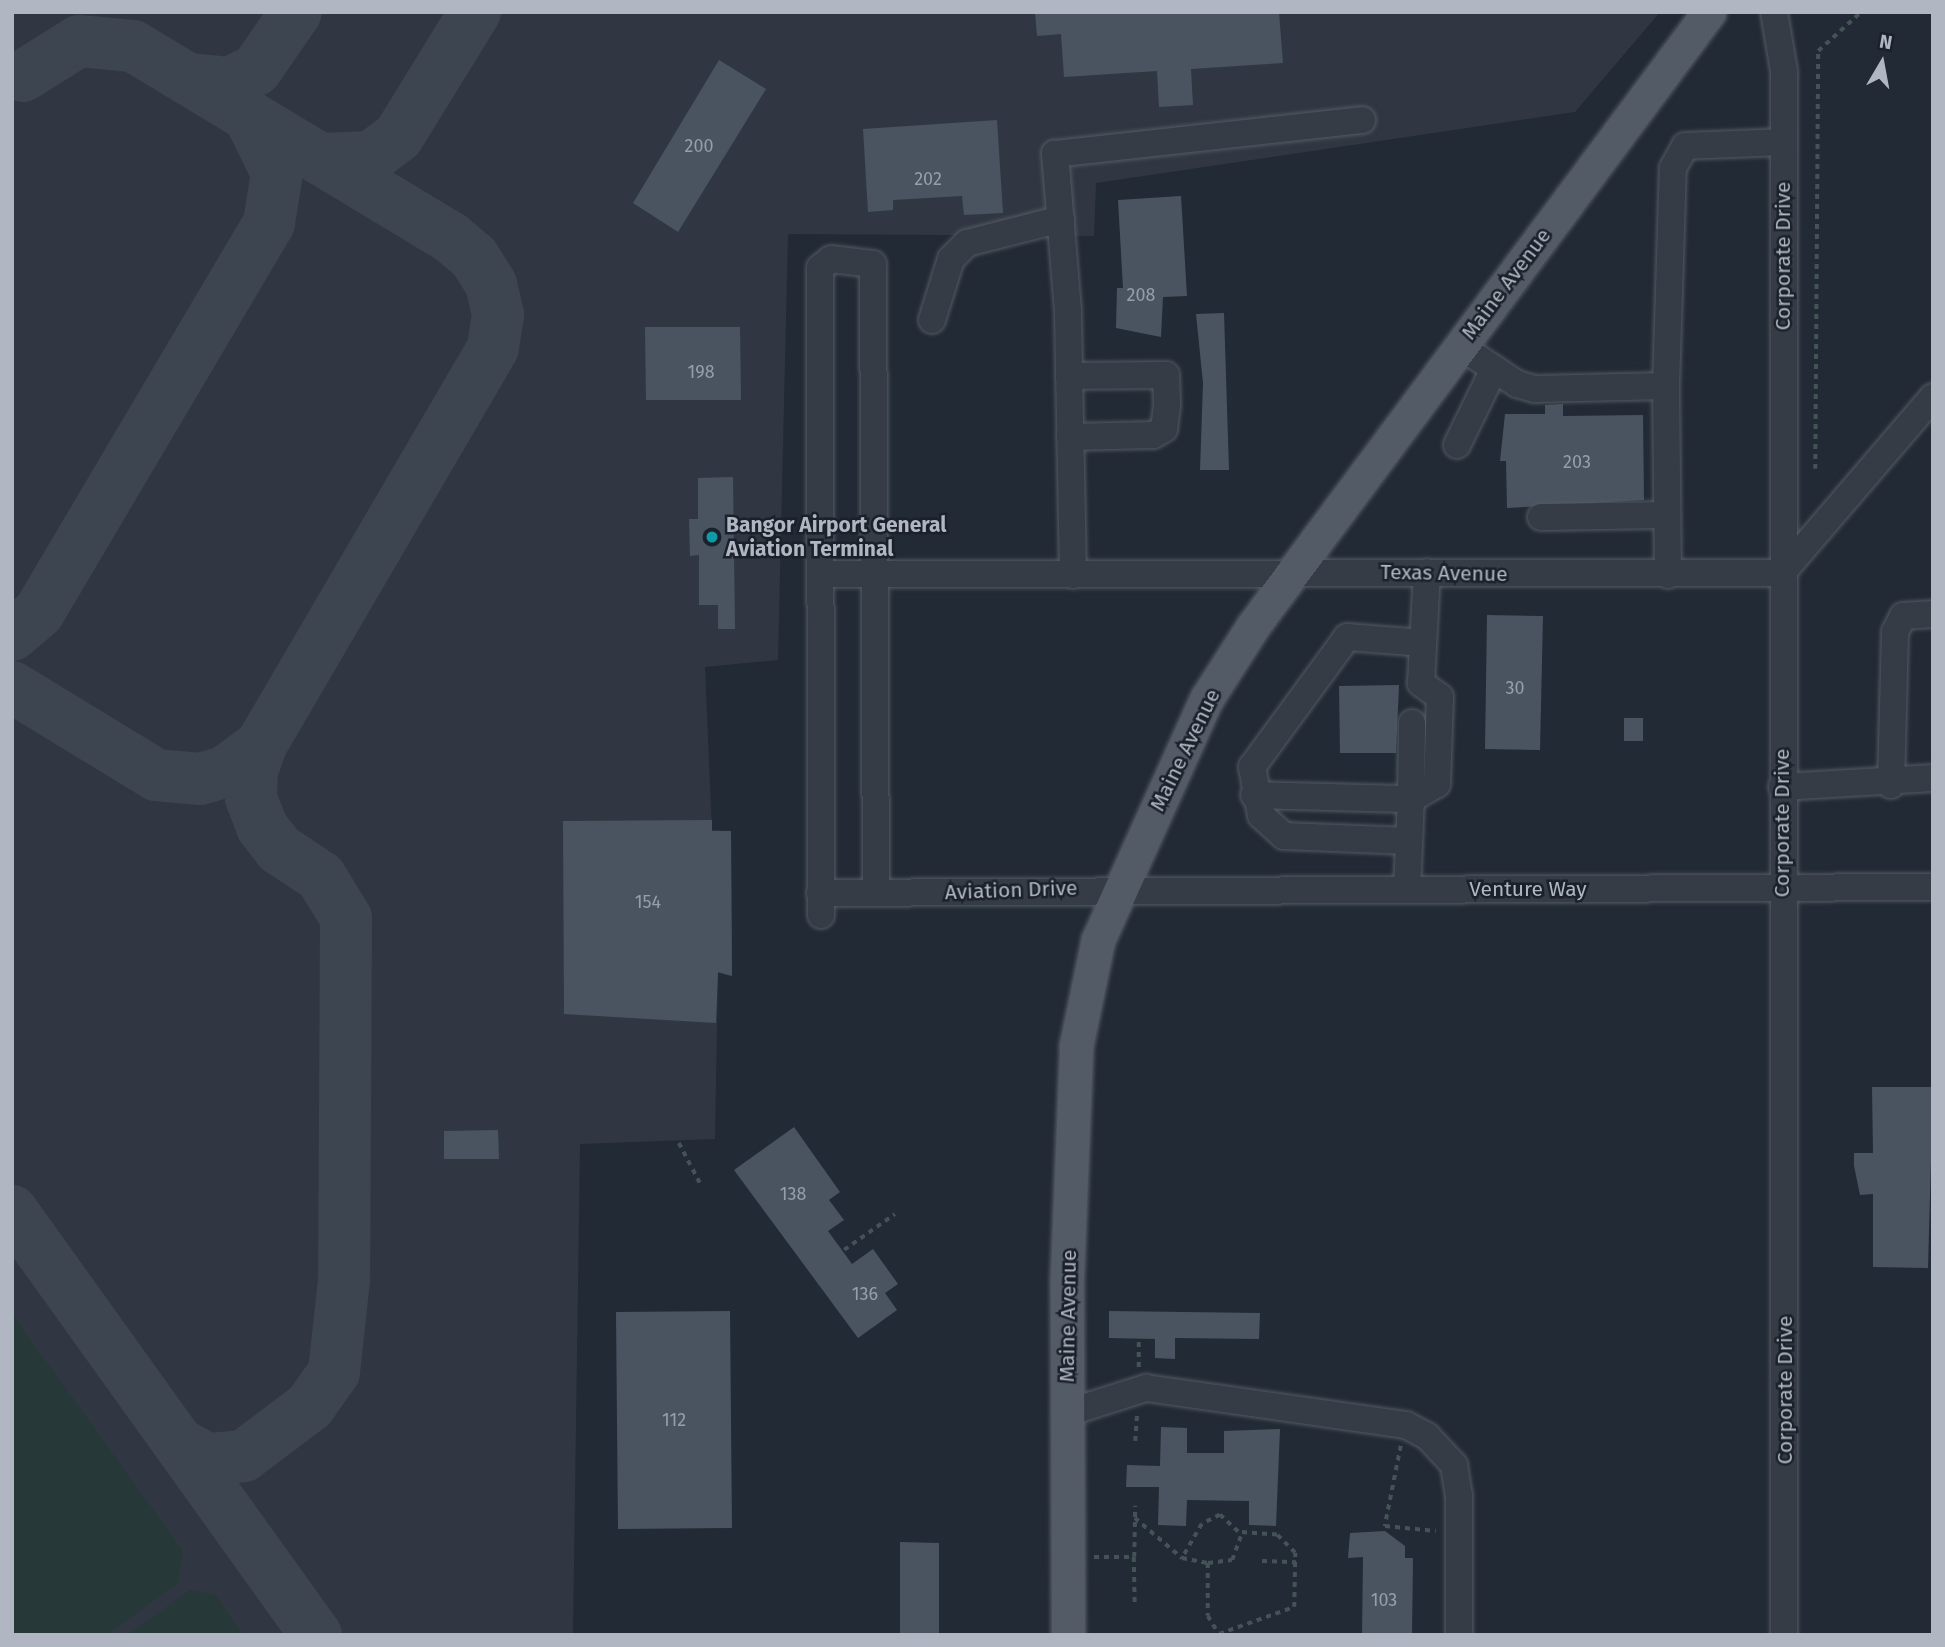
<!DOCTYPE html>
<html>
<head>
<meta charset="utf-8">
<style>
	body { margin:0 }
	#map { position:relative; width:1945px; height:1647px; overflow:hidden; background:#222a35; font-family:"Fira Sans",sans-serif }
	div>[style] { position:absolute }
	.airport>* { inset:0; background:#303742 }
	.green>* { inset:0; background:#273838 }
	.taxiway>* { height:52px; margin:-26px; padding:0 26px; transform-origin:26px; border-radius:26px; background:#3d4550 }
	.building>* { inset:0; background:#4a5461 }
	.path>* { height:3.5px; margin-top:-1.75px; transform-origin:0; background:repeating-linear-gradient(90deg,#435356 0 5px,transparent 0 10px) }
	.roads { filter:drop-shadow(0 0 2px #535a63) drop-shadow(0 0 2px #535a63) }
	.minor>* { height:26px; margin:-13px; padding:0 13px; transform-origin:13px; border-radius:13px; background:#353c46 }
	.major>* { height:33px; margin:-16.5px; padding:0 16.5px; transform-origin:16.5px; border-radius:16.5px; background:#535b66 }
	.dots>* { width:19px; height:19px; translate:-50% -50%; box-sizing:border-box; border:4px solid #1b212a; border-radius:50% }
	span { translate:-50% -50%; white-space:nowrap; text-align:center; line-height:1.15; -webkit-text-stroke:5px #1b212a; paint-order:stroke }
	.number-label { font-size:18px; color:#969eaa }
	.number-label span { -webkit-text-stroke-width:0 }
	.street-label { font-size:21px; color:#b0b7c2 }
	.poi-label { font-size:21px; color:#b0b7c2; font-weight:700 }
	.left { translate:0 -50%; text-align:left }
	.frame { position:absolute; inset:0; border:14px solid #b0b7c2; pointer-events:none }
	.north { position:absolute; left:1847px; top:28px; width:70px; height:70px; -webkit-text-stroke:5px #1b212a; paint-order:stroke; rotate:10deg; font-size:19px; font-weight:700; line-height:28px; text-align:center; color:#b0b7c2 }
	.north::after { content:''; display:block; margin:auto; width:24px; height:32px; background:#b0b7c2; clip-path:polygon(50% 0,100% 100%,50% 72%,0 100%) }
</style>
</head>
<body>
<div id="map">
	<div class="airport">
		<i style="clip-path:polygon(12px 12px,1660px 12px,1575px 112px,1096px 183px,1094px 236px,788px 234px,778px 660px,705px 667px,712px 830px,731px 831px,732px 976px,718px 973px,715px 1139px,580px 1144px,573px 1635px,12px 1635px)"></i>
	</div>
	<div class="green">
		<i style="clip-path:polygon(12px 1314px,183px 1551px,179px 1582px,107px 1635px,12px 1635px)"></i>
		<i style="clip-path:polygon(190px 1590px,215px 1595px,243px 1635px,128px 1635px)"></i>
	</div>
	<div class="taxiway">
		<i style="left:23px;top:76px;width:66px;rotate:-32deg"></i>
		<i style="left:79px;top:41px;width:54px;rotate:5.3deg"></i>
		<i style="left:133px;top:46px;width:370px;rotate:31.1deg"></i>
		<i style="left:450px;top:237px;width:31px;rotate:40deg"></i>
		<i style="left:474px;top:257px;width:32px;rotate:58deg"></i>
		<i style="left:491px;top:284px;width:32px;rotate:77deg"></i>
		<i style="left:498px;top:315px;width:33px;rotate:99deg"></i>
		<i style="left:493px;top:348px;width:460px;rotate:120.3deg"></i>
		<i style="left:261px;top:745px;width:28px;rotate:109deg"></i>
		<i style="left:252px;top:771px;width:27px;rotate:92deg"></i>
		<i style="left:251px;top:798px;width:31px;rotate:69deg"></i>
		<i style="left:262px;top:827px;width:28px;rotate:52deg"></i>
		<i style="left:279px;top:849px;width:50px;rotate:33.7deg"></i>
		<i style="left:321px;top:877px;width:48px;rotate:58.6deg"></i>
		<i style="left:346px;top:918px;width:362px;rotate:90.3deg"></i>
		<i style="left:344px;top:1280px;width:93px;rotate:96.2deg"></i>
		<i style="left:334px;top:1372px;width:42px;rotate:125.2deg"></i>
		<i style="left:310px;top:1406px;width:83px;rotate:142.9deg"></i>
		<i style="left:244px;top:1456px;width:37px;rotate:175deg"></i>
		<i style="left:207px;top:1459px;width:29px;rotate:-151deg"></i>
		<i style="left:188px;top:79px;width:41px;rotate:5.6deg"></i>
		<i style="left:229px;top:83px;width:30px;rotate:-26deg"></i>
		<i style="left:256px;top:70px;width:70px;rotate:-55.4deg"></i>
		<i style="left:320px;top:159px;width:51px;rotate:-2.2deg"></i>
		<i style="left:371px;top:157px;width:34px;rotate:-37deg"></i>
		<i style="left:398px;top:137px;width:147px;rotate:-58.4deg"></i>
		<i style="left:12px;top:635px;width:35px;rotate:-40deg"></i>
		<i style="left:39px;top:612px;width:452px;rotate:-59.4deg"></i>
		<i style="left:269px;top:223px;width:51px;rotate:-80.9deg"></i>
		<i style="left:277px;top:173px;width:64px;rotate:-116.2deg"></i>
		<i style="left:12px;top:687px;width:169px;rotate:31.4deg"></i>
		<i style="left:156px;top:775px;width:44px;rotate:5.2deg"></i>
		<i style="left:200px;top:779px;width:26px;rotate:-16deg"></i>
		<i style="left:225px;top:772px;width:45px;rotate:-36.9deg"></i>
		<i style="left:12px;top:1211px;width:522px;rotate:54.36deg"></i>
	</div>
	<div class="building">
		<i style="clip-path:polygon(1035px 12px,1279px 12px,1283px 63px,1191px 69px,1193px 105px,1159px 107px,1157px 71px,1064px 77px,1061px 34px,1037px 36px)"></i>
		<i style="clip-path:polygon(719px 60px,766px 89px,678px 232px,633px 203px)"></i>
		<i style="clip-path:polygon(997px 120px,1003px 213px,964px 215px,962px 196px,893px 200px,893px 210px,868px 212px,863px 129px)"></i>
		<i style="clip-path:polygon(1181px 196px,1187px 296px,1163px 297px,1161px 337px,1116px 328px,1117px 288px,1123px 288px,1118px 200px)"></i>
		<i style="clip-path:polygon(1224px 313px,1229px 470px,1200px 470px,1203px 383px,1196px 314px)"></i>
		<i style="clip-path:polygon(645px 327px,740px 327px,741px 400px,646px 400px)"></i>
		<i style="clip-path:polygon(1563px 404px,1563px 416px,1643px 415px,1644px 500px,1507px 508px,1506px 461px,1500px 461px,1505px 414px,1545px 414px,1545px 405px)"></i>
		<i style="clip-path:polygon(733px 477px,735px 629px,718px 629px,718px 605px,699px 605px,699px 555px,690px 556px,689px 519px,698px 519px,698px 478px)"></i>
		<i style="clip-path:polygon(1487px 615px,1543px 616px,1540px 750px,1485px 749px)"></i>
		<i style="clip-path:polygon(1399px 685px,1396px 753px,1340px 753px,1339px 686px)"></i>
		<i style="clip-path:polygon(1624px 718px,1643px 718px,1643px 741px,1624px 741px)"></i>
		<i style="clip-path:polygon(712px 820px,712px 831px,731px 831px,732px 976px,718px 972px,716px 1023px,564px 1014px,563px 821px)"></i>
		<i style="clip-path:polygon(1872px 1087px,1933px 1087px,1928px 1268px,1873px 1267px,1873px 1194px,1860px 1195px,1854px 1166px,1854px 1153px,1873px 1153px)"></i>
		<i style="clip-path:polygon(794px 1127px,840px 1192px,829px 1200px,844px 1220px,828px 1231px,852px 1264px,873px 1249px,898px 1284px,885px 1293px,897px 1310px,858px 1338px,734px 1170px)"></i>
		<i style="clip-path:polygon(498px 1130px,499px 1159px,444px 1159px,444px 1131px)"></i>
		<i style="clip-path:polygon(730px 1311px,732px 1528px,618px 1529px,616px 1312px)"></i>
		<i style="clip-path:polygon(1109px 1311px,1260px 1313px,1259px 1339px,1175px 1338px,1175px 1359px,1155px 1358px,1155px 1339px,1109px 1338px)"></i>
		<i style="clip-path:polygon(1161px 1427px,1187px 1428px,1187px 1453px,1224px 1453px,1224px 1431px,1280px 1429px,1276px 1526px,1249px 1525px,1249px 1501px,1187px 1500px,1186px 1526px,1158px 1525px,1159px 1487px,1126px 1487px,1127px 1465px,1160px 1466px)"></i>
		<i style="clip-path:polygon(1385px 1531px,1405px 1546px,1405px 1558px,1413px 1558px,1412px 1635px,1362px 1635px,1363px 1557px,1348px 1558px,1350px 1533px)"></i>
		<i style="clip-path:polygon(900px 1542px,939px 1543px,939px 1634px,900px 1634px)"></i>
	</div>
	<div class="path">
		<i style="left:1815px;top:469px;width:418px;rotate:-89.6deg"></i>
		<i style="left:1818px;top:51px;width:58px;rotate:-42.2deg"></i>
		<i style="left:679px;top:1143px;width:45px;rotate:62.3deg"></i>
		<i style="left:844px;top:1250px;width:62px;rotate:-35.2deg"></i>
		<i style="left:1139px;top:1342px;width:26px;rotate:90deg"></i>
		<i style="left:1135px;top:1441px;width:27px;rotate:-86deg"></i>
		<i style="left:1401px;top:1446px;width:82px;rotate:101.3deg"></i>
		<i style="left:1385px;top:1526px;width:51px;rotate:5.6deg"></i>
		<i style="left:1135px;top:1518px;width:62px;rotate:40.4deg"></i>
		<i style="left:1182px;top:1558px;width:26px;rotate:11deg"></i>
		<i style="left:1208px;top:1563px;width:53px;rotate:90deg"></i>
		<i style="left:1208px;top:1616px;width:21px;rotate:59deg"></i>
		<i style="left:1219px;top:1634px;width:80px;rotate:-19.8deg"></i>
		<i style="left:1294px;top:1607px;width:54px;rotate:-88.9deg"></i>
		<i style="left:1295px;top:1553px;width:25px;rotate:-135deg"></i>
		<i style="left:1277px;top:1535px;width:39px;rotate:-176deg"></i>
		<i style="left:1238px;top:1532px;width:25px;rotate:-137deg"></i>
		<i style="left:1220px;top:1515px;width:20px;rotate:153deg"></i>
		<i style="left:1202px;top:1524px;width:39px;rotate:120deg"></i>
		<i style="left:1094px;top:1557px;width:40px"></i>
		<i style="left:1134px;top:1557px;width:51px;rotate:-88.9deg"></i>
		<i style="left:1134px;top:1557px;width:50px;rotate:88.9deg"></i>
		<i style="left:1262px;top:1561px;width:34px;rotate:2deg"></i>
		<i style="left:1208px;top:1563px;width:24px;rotate:-7deg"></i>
		<i style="left:1232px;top:1560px;width:30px;rotate:-70deg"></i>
	</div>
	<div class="roads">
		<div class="minor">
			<i style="left:1774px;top:12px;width:60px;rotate:80.4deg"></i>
			<i style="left:1784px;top:71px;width:1564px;rotate:90deg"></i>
			<i style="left:932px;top:320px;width:64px;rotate:-72.7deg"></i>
			<i style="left:951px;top:259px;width:23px;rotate:-45deg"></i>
			<i style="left:967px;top:243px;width:97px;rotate:-14.3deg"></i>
			<i style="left:1460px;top:346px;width:69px;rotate:33.7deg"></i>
			<i style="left:1517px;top:384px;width:19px;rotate:16deg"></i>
			<i style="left:1535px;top:389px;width:131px;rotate:-1.3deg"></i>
			<i style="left:1666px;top:386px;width:189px;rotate:89.4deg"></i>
			<i style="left:1069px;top:376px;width:97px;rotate:-0.6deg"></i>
			<i style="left:1166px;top:375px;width:30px;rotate:88deg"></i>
			<i style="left:1167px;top:405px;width:24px;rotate:97deg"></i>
			<i style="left:1164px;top:429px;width:13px;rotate:151deg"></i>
			<i style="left:1153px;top:435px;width:83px;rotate:178.6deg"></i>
			<i style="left:1666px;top:386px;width:218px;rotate:-88.2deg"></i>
			<i style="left:1673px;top:168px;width:25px;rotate:-61deg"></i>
			<i style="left:1685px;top:146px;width:99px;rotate:-2.3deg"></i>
			<i style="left:1457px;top:445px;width:85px;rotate:-64deg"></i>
			<i style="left:1541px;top:517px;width:126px;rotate:-0.9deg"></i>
			<i style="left:820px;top:574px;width:962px;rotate:-0.06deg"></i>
			<i style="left:1782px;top:573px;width:232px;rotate:-49.4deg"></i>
			<i style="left:1073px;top:575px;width:264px;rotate:-91.1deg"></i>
			<i style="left:1068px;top:311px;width:158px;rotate:-94.7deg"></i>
			<i style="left:1055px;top:154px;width:309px;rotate:-6.3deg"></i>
			<i style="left:1891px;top:785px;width:153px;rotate:-88.5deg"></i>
			<i style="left:1895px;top:632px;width:18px;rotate:-63deg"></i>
			<i style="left:1903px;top:616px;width:30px;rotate:-4deg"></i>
			<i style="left:1782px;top:787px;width:151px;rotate:-3.4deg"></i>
			<i style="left:1254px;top:795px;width:157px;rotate:1.5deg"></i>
			<i style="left:1411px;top:799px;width:90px;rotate:92.5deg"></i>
			<i style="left:1411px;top:799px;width:30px;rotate:-30deg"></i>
			<i style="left:1437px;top:784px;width:87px;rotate:-88deg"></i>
			<i style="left:1440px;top:697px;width:24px;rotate:-144deg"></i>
			<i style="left:1421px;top:683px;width:111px;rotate:-86.9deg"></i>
			<i style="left:1411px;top:799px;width:76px;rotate:-89.2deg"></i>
			<i style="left:1409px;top:841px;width:125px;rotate:-177.7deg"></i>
			<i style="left:1284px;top:836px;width:31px;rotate:-138deg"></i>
			<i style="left:1261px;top:815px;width:49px;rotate:-100.6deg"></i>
			<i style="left:1252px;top:767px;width:161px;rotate:-53.8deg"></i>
			<i style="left:1347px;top:637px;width:76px;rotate:4.5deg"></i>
			<i style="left:820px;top:893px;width:1113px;rotate:-0.31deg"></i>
			<i style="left:821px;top:915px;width:647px;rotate:-90.09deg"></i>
			<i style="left:820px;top:268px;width:14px;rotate:-39deg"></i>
			<i style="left:831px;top:259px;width:42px;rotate:6.8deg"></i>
			<i style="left:873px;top:264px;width:628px;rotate:89.73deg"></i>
			<i style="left:1067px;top:1413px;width:83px;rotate:-17.6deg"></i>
			<i style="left:1146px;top:1388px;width:263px;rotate:8.1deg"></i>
			<i style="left:1406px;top:1425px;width:24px;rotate:28deg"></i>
			<i style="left:1427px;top:1436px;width:40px;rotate:47deg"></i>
			<i style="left:1454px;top:1465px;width:30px;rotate:81deg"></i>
			<i style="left:1459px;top:1495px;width:140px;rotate:90deg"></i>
		</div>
		<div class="major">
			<i style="left:1068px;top:1635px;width:360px;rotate:-90.2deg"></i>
			<i style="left:1067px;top:1275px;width:229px;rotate:-87.7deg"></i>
			<i style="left:1076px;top:1046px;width:108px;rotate:-78.3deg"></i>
			<i style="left:1098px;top:940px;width:265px;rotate:-65.8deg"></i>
			<i style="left:1207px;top:698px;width:85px;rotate:-57.4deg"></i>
			<i style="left:1253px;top:626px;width:765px;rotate:-53.4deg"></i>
		</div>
	</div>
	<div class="dots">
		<i style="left:712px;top:537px;background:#0f9aa8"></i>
	</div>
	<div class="number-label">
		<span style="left:699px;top:146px">200</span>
		<span style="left:928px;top:179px">202</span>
		<span style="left:1141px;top:295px">208</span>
		<span style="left:701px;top:372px">198</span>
		<span style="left:1577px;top:462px">203</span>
		<span style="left:1515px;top:688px">30</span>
		<span style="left:648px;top:902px">154</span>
		<span style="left:793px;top:1194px">138</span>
		<span style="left:865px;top:1294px">136</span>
		<span style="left:674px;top:1420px">112</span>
		<span style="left:1384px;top:1600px">103</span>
	</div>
	<div class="street-label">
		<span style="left:1783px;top:256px;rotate:-90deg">Corporate Drive</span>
		<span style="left:1506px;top:284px;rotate:-53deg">Maine Avenue</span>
		<span style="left:1444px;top:573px;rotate:1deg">Texas Avenue</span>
		<span style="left:1185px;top:750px;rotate:-64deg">Maine Avenue</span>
		<span style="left:1782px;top:823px;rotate:-90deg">Corporate Drive</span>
		<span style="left:1528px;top:889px">Venture Way</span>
		<span style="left:1011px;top:890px;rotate:-2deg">Aviation Drive</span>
		<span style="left:1068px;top:1316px;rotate:-89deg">Maine Avenue</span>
		<span style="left:1785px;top:1390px;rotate:-90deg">Corporate Drive</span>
	</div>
	<div class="poi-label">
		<span class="left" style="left:726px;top:537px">Bangor Airport General<br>Aviation Terminal</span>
	</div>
	<div class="frame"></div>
	<div class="north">N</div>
</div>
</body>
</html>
